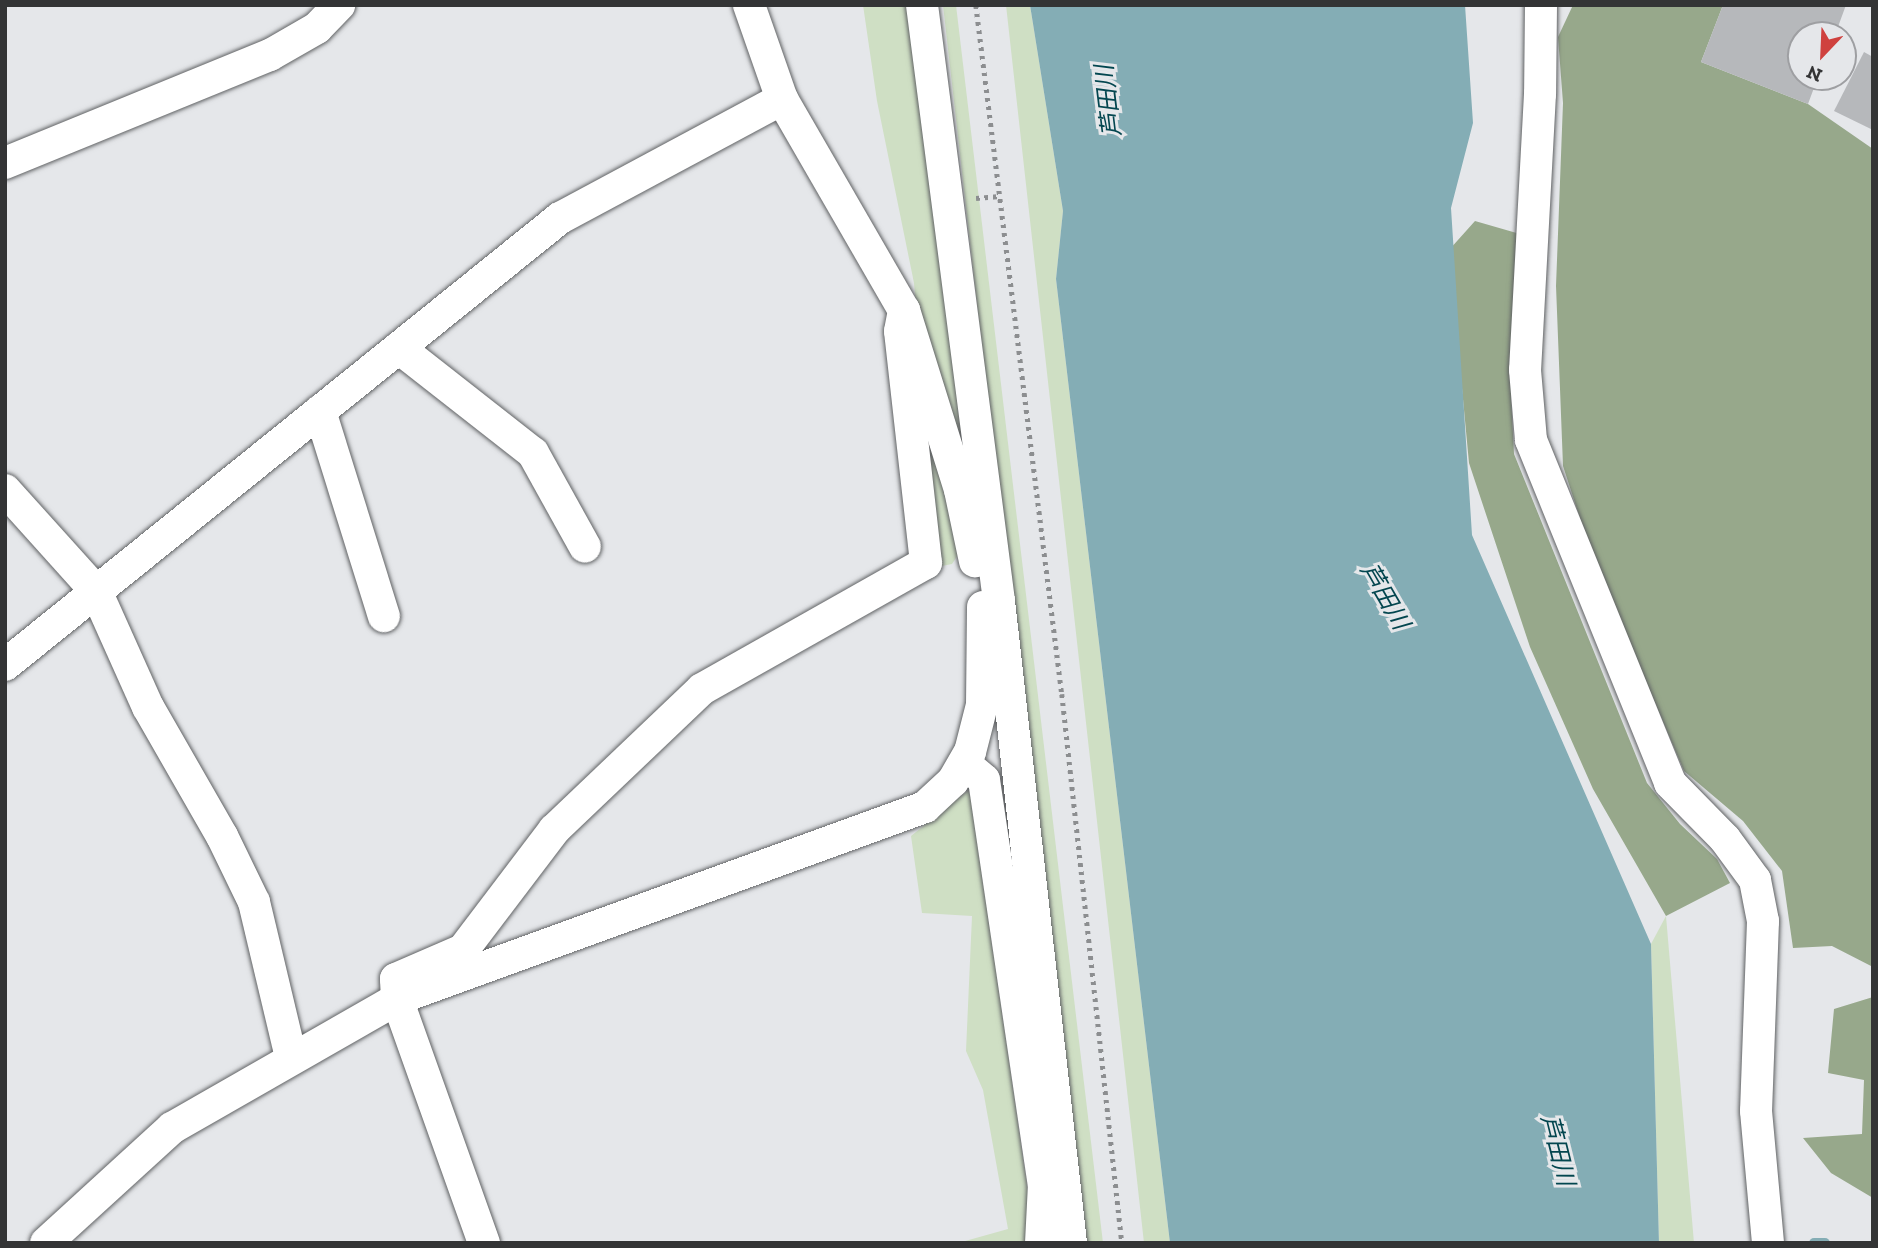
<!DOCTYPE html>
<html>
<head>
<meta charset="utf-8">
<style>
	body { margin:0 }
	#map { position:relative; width:1878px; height:1248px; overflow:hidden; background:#e5e7ea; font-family:"Zilla Slab","Noto Sans JP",serif }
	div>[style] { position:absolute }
	.green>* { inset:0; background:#cfdfc4 }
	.forest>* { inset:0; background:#97a88b }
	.water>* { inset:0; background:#84adb5 }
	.stream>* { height:10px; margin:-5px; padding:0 5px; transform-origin:5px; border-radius:5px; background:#84adb5 }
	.building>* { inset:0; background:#b6b8bb }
	.path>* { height:4.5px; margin-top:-2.25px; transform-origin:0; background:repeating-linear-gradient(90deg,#8c8e90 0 3.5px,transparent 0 8.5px) }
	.roads { filter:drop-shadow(0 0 2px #606264) drop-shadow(0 0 2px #606264) }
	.minor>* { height:32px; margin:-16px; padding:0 16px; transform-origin:16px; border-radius:16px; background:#fff }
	span { translate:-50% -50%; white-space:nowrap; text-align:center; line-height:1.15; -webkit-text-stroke:6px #e5e7ea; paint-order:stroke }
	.water-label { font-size:24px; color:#03464f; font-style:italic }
	.frame { position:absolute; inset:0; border:7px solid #333435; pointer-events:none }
	.north { position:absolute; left:1787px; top:21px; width:70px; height:70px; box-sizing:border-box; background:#e5e7ea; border:2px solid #9e9fa2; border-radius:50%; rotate:203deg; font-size:19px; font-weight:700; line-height:28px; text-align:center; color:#333435 }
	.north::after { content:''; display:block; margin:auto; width:24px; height:32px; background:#cf413e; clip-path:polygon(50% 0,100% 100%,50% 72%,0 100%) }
</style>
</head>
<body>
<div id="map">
	<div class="green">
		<i style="clip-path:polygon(863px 5px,910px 5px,980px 522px,952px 564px,937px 567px,914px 283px,877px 101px)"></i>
		<i style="clip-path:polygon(943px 5px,956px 5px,1103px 1243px,1084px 1243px)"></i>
		<i style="clip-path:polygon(1006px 5px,1030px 5px,1063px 211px,1056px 279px,1170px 1243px,1144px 1243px)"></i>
		<i style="clip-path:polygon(970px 789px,1029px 1200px,1027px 1243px,958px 1243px,1008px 1229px,983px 1090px,966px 1051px,972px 916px,922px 913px,911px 836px)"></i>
		<i style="clip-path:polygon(1666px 916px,1694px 1243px,1659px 1243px,1651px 944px)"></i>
	</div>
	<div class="forest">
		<i style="clip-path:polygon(1573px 5px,1723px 5px,1701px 62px,1808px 104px,1873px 149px,1873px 967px,1832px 946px,1793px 948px,1782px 871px,1743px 821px,1684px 771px,1591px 552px,1563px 466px,1556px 286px,1563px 103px,1558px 37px)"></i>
		<i style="clip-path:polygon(1475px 221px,1520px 234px,1511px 395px,1514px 454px,1647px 783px,1680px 824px,1717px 859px,1730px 883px,1666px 916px,1593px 789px,1530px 647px,1469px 463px,1449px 250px)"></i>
		<i style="clip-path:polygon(1873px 997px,1873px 1198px,1831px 1173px,1803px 1138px,1862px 1134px,1864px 1080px,1828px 1073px,1834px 1009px)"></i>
	</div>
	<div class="water">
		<i style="clip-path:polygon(1030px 5px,1465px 5px,1473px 123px,1451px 208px,1472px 535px,1651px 944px,1659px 1243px,1170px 1243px,1056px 279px,1063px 211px)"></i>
	</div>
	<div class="stream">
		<i style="left:1814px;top:1243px;width:11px"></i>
	</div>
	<div class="building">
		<i style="clip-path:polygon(1723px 5px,1846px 5px,1835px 35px,1801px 35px,1801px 77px,1818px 77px,1808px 104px,1701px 62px)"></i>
		<i style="clip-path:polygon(1864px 52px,1873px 57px,1873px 130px,1834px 111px)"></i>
	</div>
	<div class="path">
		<i style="left:976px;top:5px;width:694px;rotate:82.89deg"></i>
		<i style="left:1062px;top:694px;width:552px;rotate:83.76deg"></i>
		<i style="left:976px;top:198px;width:24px;rotate:-5deg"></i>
	</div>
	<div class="roads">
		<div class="minor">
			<i style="left:749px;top:5px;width:100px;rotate:70.7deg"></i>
			<i style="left:782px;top:99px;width:244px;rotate:60deg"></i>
			<i style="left:904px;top:310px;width:189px;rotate:72.7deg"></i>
			<i style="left:960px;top:490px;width:73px;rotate:78.1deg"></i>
			<i style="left:922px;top:5px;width:601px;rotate:82.64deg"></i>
			<i style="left:999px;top:601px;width:646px;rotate:83.6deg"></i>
			<i style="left:1541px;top:5px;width:89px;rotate:90.6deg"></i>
			<i style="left:1540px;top:94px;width:276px;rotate:93.1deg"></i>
			<i style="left:1525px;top:370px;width:70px;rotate:85.1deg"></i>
			<i style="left:1531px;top:440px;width:370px;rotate:67.9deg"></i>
			<i style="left:1670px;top:783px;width:78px;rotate:45.5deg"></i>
			<i style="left:1725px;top:839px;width:51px;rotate:53.8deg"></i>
			<i style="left:1755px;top:880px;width:42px;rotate:79deg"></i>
			<i style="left:1763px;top:921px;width:190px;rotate:92.1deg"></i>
			<i style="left:1756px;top:1111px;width:133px;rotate:84.8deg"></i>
			<i style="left:5px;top:163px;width:286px;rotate:-22.2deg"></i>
			<i style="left:270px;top:55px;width:54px;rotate:-29.9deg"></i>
			<i style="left:317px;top:28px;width:32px;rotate:-46deg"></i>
			<i style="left:399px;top:348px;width:170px;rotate:38.1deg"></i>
			<i style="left:533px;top:453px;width:107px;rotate:61deg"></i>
			<i style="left:320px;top:411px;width:215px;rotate:72.7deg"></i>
			<i style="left:5px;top:490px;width:136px;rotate:48deg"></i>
			<i style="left:96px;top:591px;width:127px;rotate:65.9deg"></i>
			<i style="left:148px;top:707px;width:149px;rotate:60.2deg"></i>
			<i style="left:222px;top:836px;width:73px;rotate:64.1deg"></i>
			<i style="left:254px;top:902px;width:159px;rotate:76.6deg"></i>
			<i style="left:5px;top:665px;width:713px;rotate:-38.85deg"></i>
			<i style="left:560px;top:218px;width:252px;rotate:-28.2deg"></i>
			<i style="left:964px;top:763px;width:26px;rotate:40deg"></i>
			<i style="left:984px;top:780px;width:408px;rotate:81.6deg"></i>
			<i style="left:1044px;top:1184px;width:59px;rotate:92.9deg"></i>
			<i style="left:46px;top:1243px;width:171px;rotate:-42.4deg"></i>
			<i style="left:172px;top:1128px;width:259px;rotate:-29.8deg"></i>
			<i style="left:397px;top:999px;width:562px;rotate:-19.98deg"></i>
			<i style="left:925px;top:807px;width:38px;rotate:-43deg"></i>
			<i style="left:953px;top:781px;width:34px;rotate:-60deg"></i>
			<i style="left:970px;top:752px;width:49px;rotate:-75.7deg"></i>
			<i style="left:982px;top:705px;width:98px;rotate:-89.4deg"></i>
			<i style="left:484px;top:1243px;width:259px;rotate:-109.6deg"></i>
			<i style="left:397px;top:999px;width:20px;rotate:-93deg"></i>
			<i style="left:396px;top:979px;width:73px;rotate:-23.4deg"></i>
			<i style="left:463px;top:950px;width:151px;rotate:-52.8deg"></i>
			<i style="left:554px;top:830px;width:204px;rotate:-43.6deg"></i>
			<i style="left:702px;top:689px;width:257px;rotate:-29.4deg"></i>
			<i style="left:926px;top:563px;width:233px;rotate:-96.4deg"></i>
			<i style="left:900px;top:331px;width:21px;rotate:-79deg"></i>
		</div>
	</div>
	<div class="water-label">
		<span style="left:1108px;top:101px;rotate:-97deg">芦田川</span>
		<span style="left:1385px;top:596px;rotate:60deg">芦田川</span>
		<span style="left:1558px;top:1150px;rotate:76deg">芦田川</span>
	</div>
	<div class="frame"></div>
	<div class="north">N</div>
</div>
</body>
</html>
